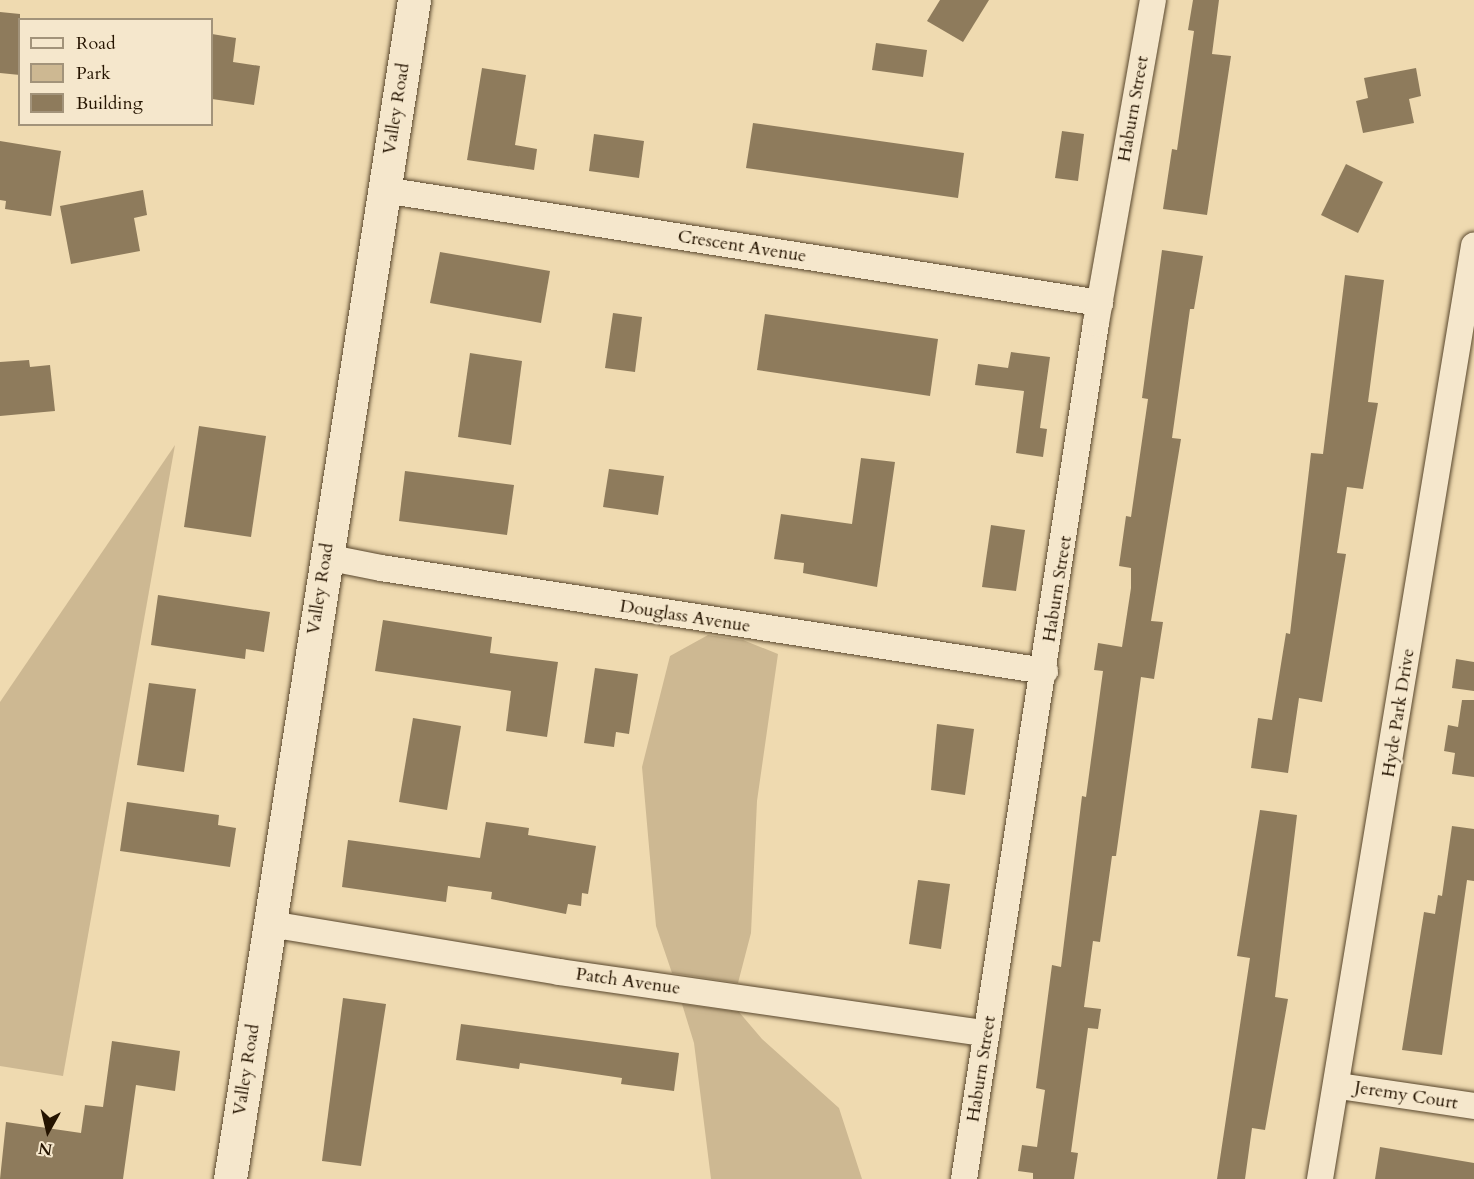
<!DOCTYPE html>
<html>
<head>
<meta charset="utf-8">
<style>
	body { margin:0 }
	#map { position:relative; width:1474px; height:1179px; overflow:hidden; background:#efdab0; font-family:Cardo,serif }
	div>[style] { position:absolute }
	.green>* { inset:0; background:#cdb892 }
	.building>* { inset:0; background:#8e7b5c }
	.roads { filter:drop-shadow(0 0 2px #58462c) drop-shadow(0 0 2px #58462c) }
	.minor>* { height:26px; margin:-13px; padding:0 13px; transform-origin:13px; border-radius:13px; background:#f5e7cc }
	.tertiary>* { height:33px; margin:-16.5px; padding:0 16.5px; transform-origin:16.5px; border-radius:16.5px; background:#f5e7cc }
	span { translate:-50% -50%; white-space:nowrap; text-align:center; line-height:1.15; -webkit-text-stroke:4.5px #f5e7cc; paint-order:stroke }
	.street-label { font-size:18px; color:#251400 }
	.legend { position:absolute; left:18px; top:18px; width:195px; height:108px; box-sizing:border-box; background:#f5e7cc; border:2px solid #a2937a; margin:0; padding:8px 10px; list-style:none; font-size:18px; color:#251400 }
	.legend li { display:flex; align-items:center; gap:12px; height:30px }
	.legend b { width:30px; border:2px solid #a2937a }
	.north { position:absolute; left:18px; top:1101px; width:60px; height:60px; -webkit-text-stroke:4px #f5e7cc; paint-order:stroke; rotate:188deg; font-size:16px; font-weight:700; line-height:24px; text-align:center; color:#251400 }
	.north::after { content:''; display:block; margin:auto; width:21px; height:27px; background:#251400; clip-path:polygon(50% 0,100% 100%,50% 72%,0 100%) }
</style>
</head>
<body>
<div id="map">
	<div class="green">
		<i style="clip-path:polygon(175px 445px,63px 1076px,0 1066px,0 702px)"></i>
		<i style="clip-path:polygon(708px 635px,743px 640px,778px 654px,757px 801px,751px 933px,738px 983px,672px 973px,656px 926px,642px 767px,670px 656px)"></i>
		<i style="clip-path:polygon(682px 1004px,739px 1012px,762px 1039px,839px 1108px,862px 1179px,711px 1179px,694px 1043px)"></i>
	</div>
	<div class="building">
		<i style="clip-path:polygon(940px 0,989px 0,963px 42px,927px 21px)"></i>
		<i style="clip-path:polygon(1193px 0,1219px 0,1212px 54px,1231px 56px,1207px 215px,1163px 209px,1172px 149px,1177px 150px,1194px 31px,1188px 30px)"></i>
		<i style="clip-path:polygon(0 12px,20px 14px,20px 75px,0 73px)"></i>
		<i style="clip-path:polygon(212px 34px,236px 38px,233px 62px,260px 66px,254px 105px,212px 99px)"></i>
		<i style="clip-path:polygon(876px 43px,927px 50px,923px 77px,872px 70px)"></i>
		<i style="clip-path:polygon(482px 68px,526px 75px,515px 145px,537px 149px,534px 170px,467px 160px)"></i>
		<i style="clip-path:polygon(1416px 68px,1421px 96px,1409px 99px,1414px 123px,1363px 133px,1356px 101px,1368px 98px,1364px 78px)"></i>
		<i style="clip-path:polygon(753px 123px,964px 153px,958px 198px,746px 168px)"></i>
		<i style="clip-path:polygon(1062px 131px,1084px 134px,1078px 181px,1055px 178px)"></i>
		<i style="clip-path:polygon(594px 134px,644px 141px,639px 178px,589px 171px)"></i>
		<i style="clip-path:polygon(0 141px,61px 151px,51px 216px,5px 209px,6px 201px,0 200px)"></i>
		<i style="clip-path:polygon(1346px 164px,1383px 182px,1358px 233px,1321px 215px)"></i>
		<i style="clip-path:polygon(143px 190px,147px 215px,134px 218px,140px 251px,71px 264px,60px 206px)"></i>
		<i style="clip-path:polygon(1162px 250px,1203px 256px,1194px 309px,1190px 309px,1172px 438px,1181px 439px,1151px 621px,1163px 622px,1154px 679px,1141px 677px,1116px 856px,1112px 856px,1100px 942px,1093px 941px,1084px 1007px,1101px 1009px,1098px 1029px,1088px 1028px,1071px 1152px,1078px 1153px,1074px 1179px,1033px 1179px,1033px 1173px,1018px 1171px,1022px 1145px,1037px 1147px,1045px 1090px,1036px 1088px,1052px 965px,1061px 967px,1082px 796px,1086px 797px,1103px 671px,1094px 670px,1098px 643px,1122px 647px,1131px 588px,1131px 568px,1119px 566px,1126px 516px,1131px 517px,1148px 399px,1142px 398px)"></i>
		<i style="clip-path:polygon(440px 252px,550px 271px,541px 323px,430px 303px)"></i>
		<i style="clip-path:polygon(1345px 275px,1384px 280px,1368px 402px,1378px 403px,1363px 489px,1347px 487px,1337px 553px,1346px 554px,1322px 702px,1299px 698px,1288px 773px,1251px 768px,1258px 718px,1272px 720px,1286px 633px,1290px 634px,1311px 453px,1323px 454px)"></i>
		<i style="clip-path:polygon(613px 313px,642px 317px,635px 372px,605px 368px)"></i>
		<i style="clip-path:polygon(765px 314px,938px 339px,930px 396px,757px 370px)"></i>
		<i style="clip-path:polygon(1011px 352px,1050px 357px,1040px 428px,1047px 429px,1043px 457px,1016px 453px,1024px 391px,975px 385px,978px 364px,1008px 368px)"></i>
		<i style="clip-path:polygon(470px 353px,522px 361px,511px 445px,458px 437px)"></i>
		<i style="clip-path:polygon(29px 360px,30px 367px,50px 365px,55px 411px,0 416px,0 362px)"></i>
		<i style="clip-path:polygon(199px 426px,266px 436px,251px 537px,184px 527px)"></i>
		<i style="clip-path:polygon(861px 458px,895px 462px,877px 587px,803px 573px,804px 563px,774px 559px,781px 514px,852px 524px)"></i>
		<i style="clip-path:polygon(609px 469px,664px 476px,658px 515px,603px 507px)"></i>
		<i style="clip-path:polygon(405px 471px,514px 485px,507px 535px,399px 521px)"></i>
		<i style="clip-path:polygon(991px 525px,1025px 530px,1016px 591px,982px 587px)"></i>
		<i style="clip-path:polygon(158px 595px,270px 612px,264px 652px,246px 649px,245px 659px,151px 645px)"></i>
		<i style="clip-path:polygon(383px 620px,492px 637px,490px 653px,558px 662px,547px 737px,506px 731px,511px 691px,375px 671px)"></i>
		<i style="clip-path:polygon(1456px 659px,1474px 662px,1474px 691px,1452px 688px)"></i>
		<i style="clip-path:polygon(595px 668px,638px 674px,629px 734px,616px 732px,614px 747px,584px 743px)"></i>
		<i style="clip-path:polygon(149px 683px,196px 689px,184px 772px,137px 765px)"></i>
		<i style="clip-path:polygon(1462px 700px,1474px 700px,1474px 777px,1452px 774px,1455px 753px,1444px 751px,1448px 725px,1458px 727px)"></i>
		<i style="clip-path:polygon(413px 718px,461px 726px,447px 810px,399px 802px)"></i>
		<i style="clip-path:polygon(937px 724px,974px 729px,965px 795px,931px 790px)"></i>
		<i style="clip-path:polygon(127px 802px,219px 815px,218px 825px,236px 828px,230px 867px,120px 851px)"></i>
		<i style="clip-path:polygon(1260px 810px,1297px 815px,1275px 997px,1288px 999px,1265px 1130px,1252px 1128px,1245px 1179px,1217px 1179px,1250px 958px,1237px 956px)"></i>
		<i style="clip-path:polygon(486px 822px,529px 828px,528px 835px,596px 846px,588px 894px,582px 893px,581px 906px,568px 904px,566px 914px,491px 899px,492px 892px,448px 886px,446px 902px,342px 887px,348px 840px,480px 858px)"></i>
		<i style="clip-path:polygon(1452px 826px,1474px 829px,1474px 881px,1467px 880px,1442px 1055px,1402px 1050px,1424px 912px,1435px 914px,1438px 895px,1442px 896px)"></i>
		<i style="clip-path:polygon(918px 880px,950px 884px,941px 949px,909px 944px)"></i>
		<i style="clip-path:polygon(343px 998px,386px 1004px,361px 1166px,322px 1161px)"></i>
		<i style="clip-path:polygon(461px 1024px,679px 1053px,674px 1091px,621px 1084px,622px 1078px,520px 1063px,519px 1069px,456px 1060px)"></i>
		<i style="clip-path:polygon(112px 1041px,180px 1051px,175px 1091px,136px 1085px,123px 1179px,0 1179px,6px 1122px,81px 1133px,85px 1105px,103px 1107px)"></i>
		<i style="clip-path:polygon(1380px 1147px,1474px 1163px,1474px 1179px,1375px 1179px)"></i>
	</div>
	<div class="roads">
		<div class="minor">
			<i style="left:384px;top:190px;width:725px;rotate:8.97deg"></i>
			<i style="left:326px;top:557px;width:56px;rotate:11.3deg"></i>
			<i style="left:381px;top:568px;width:672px;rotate:8.82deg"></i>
			<i style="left:270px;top:924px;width:293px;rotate:9.4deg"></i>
			<i style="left:559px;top:972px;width:432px;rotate:8.2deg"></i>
			<i style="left:1339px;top:1086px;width:136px;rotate:8.4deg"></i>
			<i style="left:964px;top:1179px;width:866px;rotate:-81.23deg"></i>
			<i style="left:1096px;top:323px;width:328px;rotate:-80deg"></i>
			<i style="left:1320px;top:1179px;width:946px;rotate:-80.63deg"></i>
		</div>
		<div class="tertiary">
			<i style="left:230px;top:1179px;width:1193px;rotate:-81.13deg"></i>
		</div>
	</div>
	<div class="street-label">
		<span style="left:397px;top:109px;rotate:-81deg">Valley Road</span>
		<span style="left:1134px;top:109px;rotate:-80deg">Haburn Street</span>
		<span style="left:742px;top:247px;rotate:9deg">Crescent Avenue</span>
		<span style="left:321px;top:589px;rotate:-81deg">Valley Road</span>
		<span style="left:1058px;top:589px;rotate:-81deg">Haburn Street</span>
		<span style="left:685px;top:617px;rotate:9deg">Douglass Avenue</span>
		<span style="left:1399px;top:713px;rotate:-81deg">Hyde Park Drive</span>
		<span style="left:628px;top:982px;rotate:8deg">Patch Avenue</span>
		<span style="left:982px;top:1069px;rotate:-81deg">Haburn Street</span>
		<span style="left:247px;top:1070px;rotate:-81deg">Valley Road</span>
		<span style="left:1406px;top:1096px;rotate:9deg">Jeremy Court</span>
	</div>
	<ul class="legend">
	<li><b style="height:8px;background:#f5e7cc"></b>Road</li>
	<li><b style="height:16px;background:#cdb892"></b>Park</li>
	<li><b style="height:16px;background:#8e7b5c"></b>Building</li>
	</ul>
	<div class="north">N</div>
</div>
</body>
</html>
